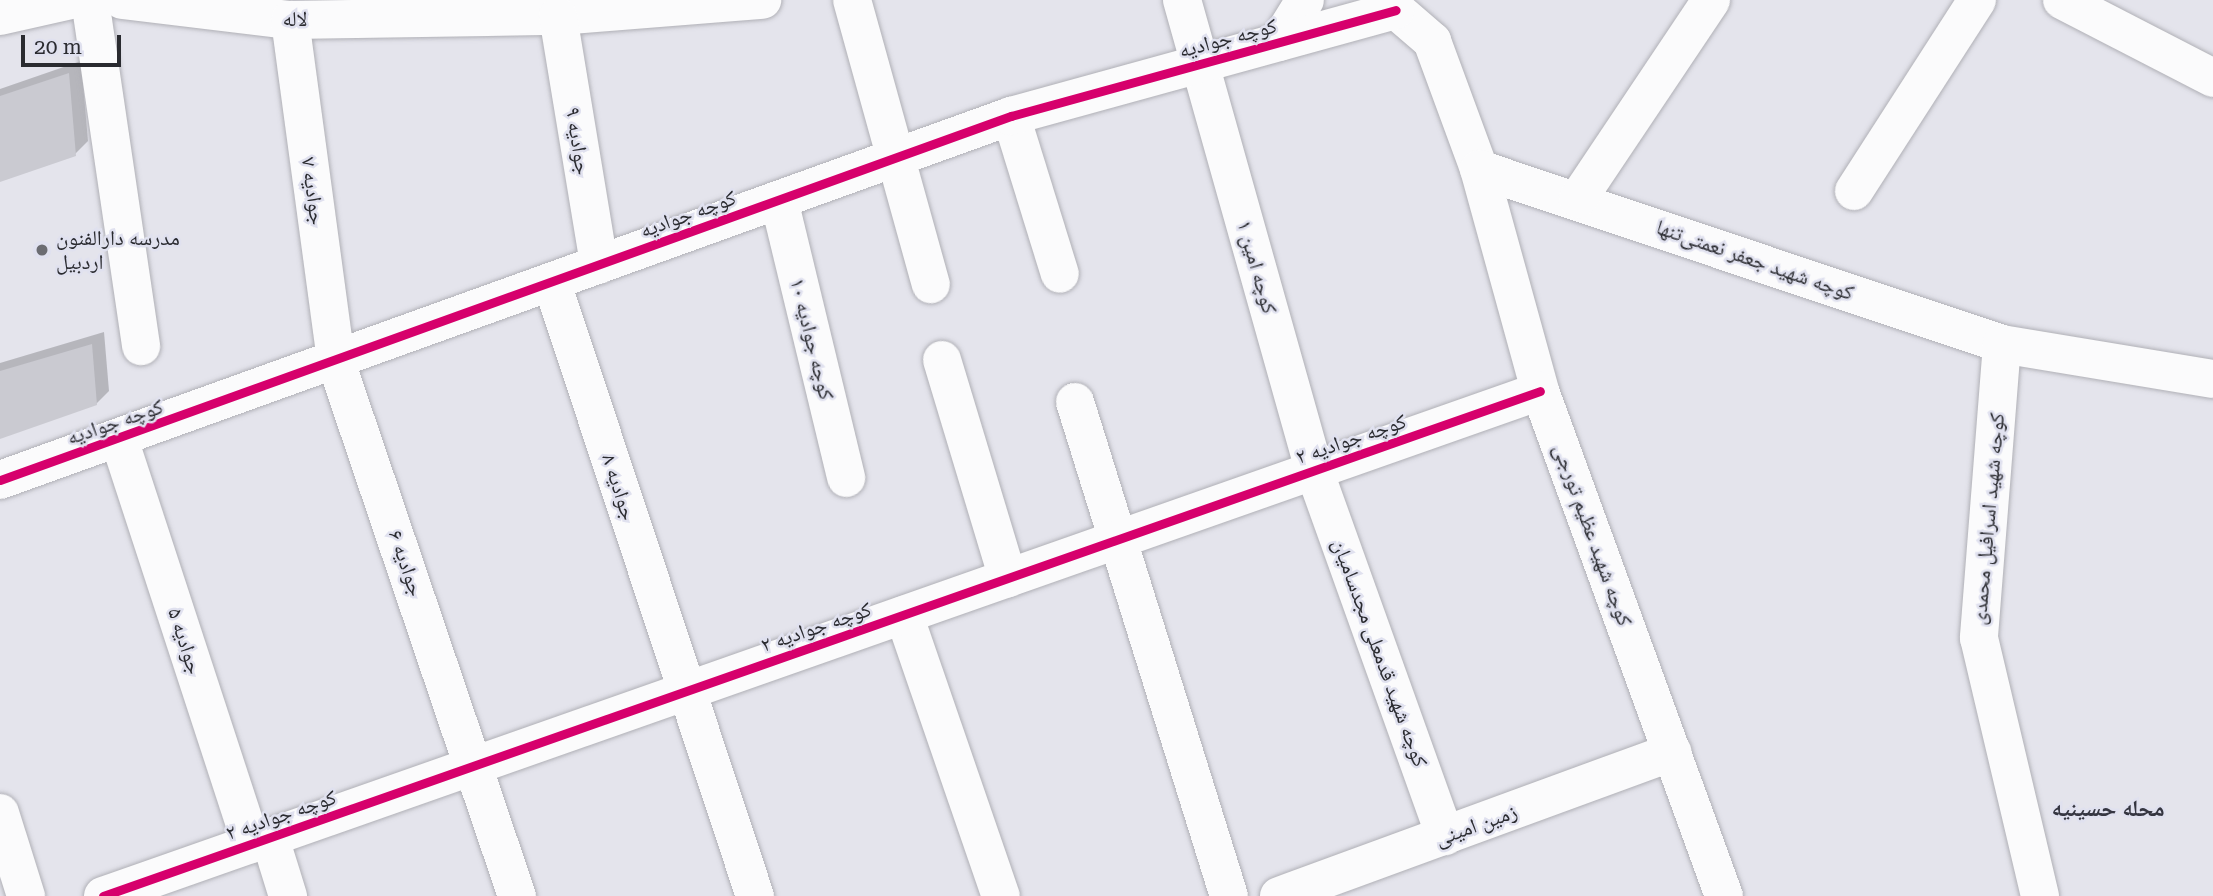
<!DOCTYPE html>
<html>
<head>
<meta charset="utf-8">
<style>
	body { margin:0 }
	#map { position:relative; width:2213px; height:896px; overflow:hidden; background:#e4e4ec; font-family:"Roboto Serif","Noto Naskh Arabic",serif }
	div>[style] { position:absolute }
	.shadow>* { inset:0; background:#0003 }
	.building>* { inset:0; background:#cacad1 }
	.roads { filter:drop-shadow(0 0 2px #b0b0b6) drop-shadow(0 0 2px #b0b0b6) }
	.street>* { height:38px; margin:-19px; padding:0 19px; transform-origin:19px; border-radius:19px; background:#fbfbfc }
	.cycleway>* { height:9px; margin:-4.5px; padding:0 4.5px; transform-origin:4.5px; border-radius:4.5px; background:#d6006c }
	.dots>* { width:19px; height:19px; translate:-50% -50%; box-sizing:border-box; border:4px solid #e0e1ef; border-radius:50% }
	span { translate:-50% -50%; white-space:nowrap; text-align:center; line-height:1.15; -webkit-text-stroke:5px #e0e1ef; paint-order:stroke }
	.street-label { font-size:21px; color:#2a2b30 }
	.poi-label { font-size:21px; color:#2a2b30 }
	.left { translate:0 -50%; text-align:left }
	.neighbourhood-label { font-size:23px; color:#353641; font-weight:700 }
	.scale { position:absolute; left:21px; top:35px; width:100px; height:32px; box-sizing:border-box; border:4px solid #2a2b30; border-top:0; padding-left:9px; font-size:21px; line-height:24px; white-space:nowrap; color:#2a2b30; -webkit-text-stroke:5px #e0e1ef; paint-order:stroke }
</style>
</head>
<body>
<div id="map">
	<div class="shadow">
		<i style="clip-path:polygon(81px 61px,88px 141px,75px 154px,0 180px,0 89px)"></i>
		<i style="clip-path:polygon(104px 332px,109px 391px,96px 404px,0 437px,0 363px)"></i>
	</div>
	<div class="building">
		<i style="clip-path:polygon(69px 73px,76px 156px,0 182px,0 96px)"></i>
		<i style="clip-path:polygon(92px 344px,97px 405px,0 439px,0 371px)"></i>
	</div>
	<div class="roads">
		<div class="street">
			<i style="left:90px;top:0;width:350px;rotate:81.6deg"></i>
			<i style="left:122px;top:0;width:169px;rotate:6.8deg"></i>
			<i style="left:290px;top:20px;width:268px;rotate:-0.9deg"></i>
			<i style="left:558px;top:16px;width:205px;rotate:-4.5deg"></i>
			<i style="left:852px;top:0;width:295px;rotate:74.5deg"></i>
			<i style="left:1182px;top:0;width:488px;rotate:74.3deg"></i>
			<i style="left:1314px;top:470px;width:389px;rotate:70.3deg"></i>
			<i style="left:2062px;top:0;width:170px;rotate:27.3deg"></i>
			<i style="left:1396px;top:10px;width:48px;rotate:40.7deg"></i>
			<i style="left:1432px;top:41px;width:136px;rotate:69.8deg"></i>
			<i style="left:1479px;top:169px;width:230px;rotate:74.6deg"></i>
			<i style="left:1540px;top:391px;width:537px;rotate:69.98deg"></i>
			<i style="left:0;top:16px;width:73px;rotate:-12.7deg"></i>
			<i style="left:558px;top:16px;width:252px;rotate:80.6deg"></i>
			<i style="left:290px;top:20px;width:345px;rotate:82.3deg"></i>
			<i style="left:336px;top:362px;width:564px;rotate:71.28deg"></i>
			<i style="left:1279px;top:42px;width:49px;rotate:-58.2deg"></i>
			<i style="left:1011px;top:116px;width:165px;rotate:72.8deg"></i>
			<i style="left:1479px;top:169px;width:552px;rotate:18.5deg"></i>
			<i style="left:2002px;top:344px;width:214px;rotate:9.4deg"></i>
			<i style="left:1854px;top:191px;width:227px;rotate:-57.2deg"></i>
			<i style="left:1578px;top:199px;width:239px;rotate:-56.2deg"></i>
			<i style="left:779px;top:200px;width:286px;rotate:76.4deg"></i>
			<i style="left:552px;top:283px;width:646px;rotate:71.68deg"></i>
			<i style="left:2002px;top:344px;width:295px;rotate:94.5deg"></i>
			<i style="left:1979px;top:638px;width:265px;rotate:76.7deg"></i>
			<i style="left:942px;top:360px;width:228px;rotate:73.2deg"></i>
			<i style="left:1075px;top:402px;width:517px;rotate:72.69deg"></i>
			<i style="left:119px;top:439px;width:426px;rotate:71.9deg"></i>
			<i style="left:0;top:480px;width:1075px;rotate:-19.8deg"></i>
			<i style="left:1011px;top:116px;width:399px;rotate:-15.4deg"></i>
			<i style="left:904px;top:615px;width:297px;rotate:71deg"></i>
			<i style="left:0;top:813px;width:87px;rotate:72.6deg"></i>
			<i style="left:270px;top:838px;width:61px;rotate:72.8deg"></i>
			<i style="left:103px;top:896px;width:1523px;rotate:-19.36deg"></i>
			<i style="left:1279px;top:896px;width:419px;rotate:-20.1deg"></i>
		</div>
	</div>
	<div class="cycleway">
		<i style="left:0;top:480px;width:1075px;rotate:-19.8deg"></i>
		<i style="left:1011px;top:116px;width:399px;rotate:-15.4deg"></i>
		<i style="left:103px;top:896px;width:1523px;rotate:-19.36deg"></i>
	</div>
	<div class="dots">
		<i style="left:42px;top:250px;background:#6b6c72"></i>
	</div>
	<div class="street-label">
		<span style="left:295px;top:19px;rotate:1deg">لاله</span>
		<span style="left:1228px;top:38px;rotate:-15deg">کوچه جوادیه</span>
		<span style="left:578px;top:141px;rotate:81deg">جوادیه ۹</span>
		<span style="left:313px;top:191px;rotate:82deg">جوادیه ۷</span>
		<span style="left:688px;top:214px;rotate:-20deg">کوچه جوادیه</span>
		<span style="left:1755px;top:260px;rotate:19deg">کوچه شهید جعفر نعمتی‌تنها</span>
		<span style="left:1257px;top:267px;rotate:74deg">کوچه امین ۱</span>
		<span style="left:812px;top:339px;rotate:76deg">کوچه جوادیه ۱۰</span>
		<span style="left:115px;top:422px;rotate:-19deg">کوچه جوادیه</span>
		<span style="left:1351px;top:439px;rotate:-19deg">کوچه جوادیه ۲</span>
		<span style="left:619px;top:487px;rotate:72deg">جوادیه ۸</span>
		<span style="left:1988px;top:519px;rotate:-85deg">کوچه شهید اسرافیل محمدی</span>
		<span style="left:1593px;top:535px;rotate:70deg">کوچه شهید عظیم تورجی</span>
		<span style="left:406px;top:563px;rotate:71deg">جوادیه ۶</span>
		<span style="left:816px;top:627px;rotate:-19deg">کوچه جوادیه ۲</span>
		<span style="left:185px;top:641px;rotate:72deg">جوادیه ۵</span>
		<span style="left:1380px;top:653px;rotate:70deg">کوچه شهید قدمعلی مجدسامیان</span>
		<span style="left:281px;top:815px;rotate:-19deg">کوچه جوادیه ۲</span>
		<span style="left:1476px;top:825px;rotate:-20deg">زمین امینی</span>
	</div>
	<div class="poi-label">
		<span class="left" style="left:56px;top:250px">مدرسه دارالفنون<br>اردبیل</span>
	</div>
	<div class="neighbourhood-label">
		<span style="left:2108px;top:809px">محله حسینیه</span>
	</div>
	<div class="scale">20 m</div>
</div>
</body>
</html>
